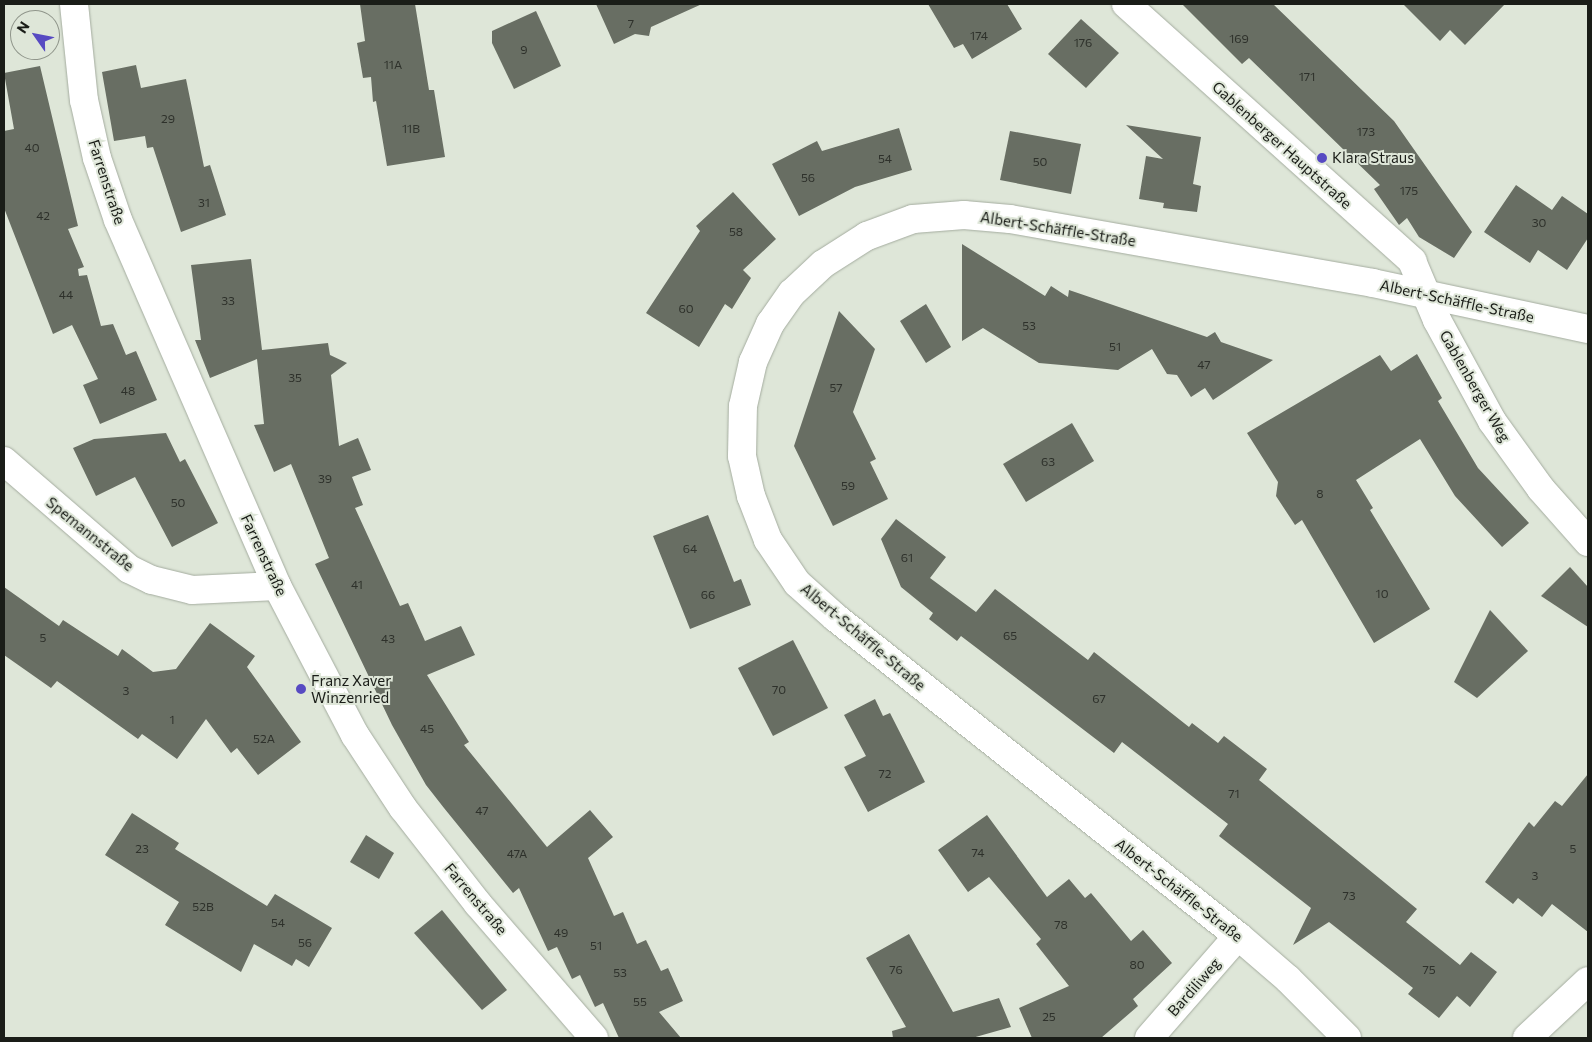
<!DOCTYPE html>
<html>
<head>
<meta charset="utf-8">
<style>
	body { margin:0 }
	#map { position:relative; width:1592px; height:1042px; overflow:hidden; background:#dee6d8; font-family:Commissioner,sans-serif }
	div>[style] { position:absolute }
	.building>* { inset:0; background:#686e63 }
	.roads { filter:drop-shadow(0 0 1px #a4ac9f) drop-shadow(0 0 1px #a4ac9f) }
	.minor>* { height:28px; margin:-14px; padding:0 14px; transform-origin:14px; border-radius:14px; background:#fff }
	.dots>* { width:14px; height:14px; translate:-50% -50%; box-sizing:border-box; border:2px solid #dee6d8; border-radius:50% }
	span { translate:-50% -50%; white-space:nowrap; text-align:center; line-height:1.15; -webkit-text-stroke:4px #dee6d8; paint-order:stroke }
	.number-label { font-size:12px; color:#2e312b }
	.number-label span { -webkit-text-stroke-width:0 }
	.street-label { font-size:15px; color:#1a1d18 }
	.poi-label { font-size:15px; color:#1a1d18 }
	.left { translate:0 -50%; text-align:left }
	.frame { position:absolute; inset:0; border:5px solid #1a1d18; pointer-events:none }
	.north { position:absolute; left:10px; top:10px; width:50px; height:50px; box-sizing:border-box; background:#dee6d8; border:1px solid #90968b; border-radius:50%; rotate:303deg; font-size:14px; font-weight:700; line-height:20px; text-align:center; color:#1a1d18 }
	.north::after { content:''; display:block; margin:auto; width:18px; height:22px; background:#574ac2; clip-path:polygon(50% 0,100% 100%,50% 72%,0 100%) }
</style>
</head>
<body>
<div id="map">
	<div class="building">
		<i style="clip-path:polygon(360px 4px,415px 4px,429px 90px,434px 90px,445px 157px,387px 166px,376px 101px,373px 102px,371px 77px,363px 78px,357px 43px,365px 41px)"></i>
		<i style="clip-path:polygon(596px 4px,702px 4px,651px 27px,649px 36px,635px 34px,614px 44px)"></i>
		<i style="clip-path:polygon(928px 4px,1007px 4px,1022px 29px,972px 59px,963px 44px,954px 48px)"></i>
		<i style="clip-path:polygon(1182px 4px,1273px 4px,1394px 121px,1472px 232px,1454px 258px,1419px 237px,1407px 218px,1399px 225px,1374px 189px,1380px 185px,1249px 58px,1242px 64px)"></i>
		<i style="clip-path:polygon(1403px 4px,1505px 4px,1465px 45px,1450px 30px,1440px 41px)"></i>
		<i style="clip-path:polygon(536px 11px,561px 66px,514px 89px,492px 43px,492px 31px)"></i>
		<i style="clip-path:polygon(1081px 19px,1119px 53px,1086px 88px,1048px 54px)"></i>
		<i style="clip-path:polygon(136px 65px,141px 88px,186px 79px,204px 167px,210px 165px,226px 215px,181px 232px,153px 147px,147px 148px,145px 136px,114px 141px,102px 72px)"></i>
		<i style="clip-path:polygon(40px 66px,78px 226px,68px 229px,84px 267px,78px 269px,79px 276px,87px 275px,101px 326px,113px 324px,126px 355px,136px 351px,157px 400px,100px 424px,83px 385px,98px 379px,72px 325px,53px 334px,4px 208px,4px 131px,14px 129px,4px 73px)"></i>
		<i style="clip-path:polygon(1126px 125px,1201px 137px,1193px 184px,1201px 186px,1197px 212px,1163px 208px,1164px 203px,1139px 199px,1146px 156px,1163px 159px)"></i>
		<i style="clip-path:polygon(899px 128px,912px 170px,855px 187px,799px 216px,772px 164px,817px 141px,822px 151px)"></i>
		<i style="clip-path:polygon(1010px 131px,1081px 144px,1071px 194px,1000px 180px)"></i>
		<i style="clip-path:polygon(1516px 185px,1552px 210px,1562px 196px,1588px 214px,1588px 238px,1567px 270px,1538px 250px,1530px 263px,1484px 232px)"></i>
		<i style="clip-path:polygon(733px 192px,776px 239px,743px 270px,751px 278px,732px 309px,725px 304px,699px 347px,646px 313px,700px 231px,696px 226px)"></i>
		<i style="clip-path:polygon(962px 244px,1045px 296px,1051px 286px,1068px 297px,1069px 290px,1207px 337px,1215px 332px,1221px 342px,1273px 360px,1213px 400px,1205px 388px,1191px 397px,1177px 375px,1167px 374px,1152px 349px,1118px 370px,1039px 363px,983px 328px,962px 341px)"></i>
		<i style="clip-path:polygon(251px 259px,262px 350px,328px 343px,330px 355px,347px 363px,331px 375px,339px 446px,358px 438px,371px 470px,352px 477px,363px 505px,355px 508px,400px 606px,408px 603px,425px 641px,461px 626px,475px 655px,427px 675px,469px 742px,464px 745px,547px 847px,590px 810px,613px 837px,588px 858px,614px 916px,623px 912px,637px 944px,646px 940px,661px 971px,668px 968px,683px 1001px,659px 1012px,681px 1038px,619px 1038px,603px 1003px,595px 1007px,580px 975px,572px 979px,557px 947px,548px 951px,519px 888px,513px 893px,444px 808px,426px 785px,392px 725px,315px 564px,329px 558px,291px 464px,274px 472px,254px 425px,264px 424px,257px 359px,210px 378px,195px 340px,201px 340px,191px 265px)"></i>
		<i style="clip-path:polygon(926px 304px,951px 347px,926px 363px,900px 321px)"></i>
		<i style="clip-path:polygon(839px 311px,875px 349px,853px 412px,876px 459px,870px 462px,888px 499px,833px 526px,794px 446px)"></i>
		<i style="clip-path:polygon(1417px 354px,1442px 398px,1438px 401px,1478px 468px,1529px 523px,1502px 547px,1455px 496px,1420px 439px,1356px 480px,1373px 508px,1370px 510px,1430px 609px,1374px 643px,1302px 520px,1295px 525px,1276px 496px,1278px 482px,1247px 433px,1380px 355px,1391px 371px)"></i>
		<i style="clip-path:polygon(1072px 423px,1094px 461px,1026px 502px,1003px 464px)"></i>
		<i style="clip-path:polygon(166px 433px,180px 462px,185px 459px,218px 523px,172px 547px,135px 477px,96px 496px,73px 448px,94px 439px)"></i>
		<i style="clip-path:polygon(708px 515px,734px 582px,741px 579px,751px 605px,690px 629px,653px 536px)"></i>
		<i style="clip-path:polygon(896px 519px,946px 557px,930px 578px,976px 612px,995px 589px,1088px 660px,1094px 652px,1189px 727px,1192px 723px,1218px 743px,1224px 736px,1267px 769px,1259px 780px,1417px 909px,1406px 922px,1460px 965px,1471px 952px,1497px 972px,1470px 1007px,1457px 996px,1439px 1018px,1408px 994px,1413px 988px,1329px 922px,1293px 945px,1311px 908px,1219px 836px,1228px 824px,1122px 742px,1114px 753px,961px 636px,957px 641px,929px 619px,933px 613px,901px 587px,881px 539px)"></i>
		<i style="clip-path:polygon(1570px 567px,1588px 587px,1588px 627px,1541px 596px)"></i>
		<i style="clip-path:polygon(4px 587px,59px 626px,63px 620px,118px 656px,122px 649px,153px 672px,176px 669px,210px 623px,255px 656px,247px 667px,301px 742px,258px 775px,237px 748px,231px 753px,206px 719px,177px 759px,142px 734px,138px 739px,57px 681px,51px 688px,4px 655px)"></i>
		<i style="clip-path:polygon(1490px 610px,1528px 651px,1477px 698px,1454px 682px)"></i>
		<i style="clip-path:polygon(793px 640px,828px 708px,773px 736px,738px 668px)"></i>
		<i style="clip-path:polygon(875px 699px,883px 716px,890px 713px,925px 782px,868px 812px,844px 767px,866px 756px,844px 715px)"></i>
		<i style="clip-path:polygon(1588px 774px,1588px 932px,1552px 904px,1542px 917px,1518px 898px,1513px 904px,1485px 882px,1529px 822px,1534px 827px,1555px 801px,1562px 806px)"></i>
		<i style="clip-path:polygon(132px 813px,179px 843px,175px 849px,267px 906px,275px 894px,332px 928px,309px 967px,296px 959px,292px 966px,254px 944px,241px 972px,165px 925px,179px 902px,105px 855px)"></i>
		<i style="clip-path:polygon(987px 815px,1047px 897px,1069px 879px,1085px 898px,1091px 893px,1131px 941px,1143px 930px,1172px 963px,1133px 999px,1138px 1006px,1101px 1038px,1032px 1038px,1019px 1008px,1069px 986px,1036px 944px,1041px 939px,989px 877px,968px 892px,938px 850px)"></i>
		<i style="clip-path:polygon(366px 835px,394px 853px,379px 879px,350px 862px)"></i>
		<i style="clip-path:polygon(442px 910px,507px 990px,482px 1010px,414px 933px)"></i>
		<i style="clip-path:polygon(909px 934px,953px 1012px,999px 998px,1011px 1027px,972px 1038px,893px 1038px,892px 1031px,906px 1027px,866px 958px)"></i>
	</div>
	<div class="roads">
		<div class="minor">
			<i style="left:74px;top:4px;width:97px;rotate:84.1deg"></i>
			<i style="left:84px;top:100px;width:59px;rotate:77.4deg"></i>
			<i style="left:97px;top:158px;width:65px;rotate:71.3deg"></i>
			<i style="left:118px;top:220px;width:399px;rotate:66.5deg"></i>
			<i style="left:277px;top:586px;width:168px;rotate:62.4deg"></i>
			<i style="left:355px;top:735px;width:87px;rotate:56.7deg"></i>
			<i style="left:403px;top:808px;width:122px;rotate:52deg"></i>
			<i style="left:478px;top:904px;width:177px;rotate:49.1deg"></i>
			<i style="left:1126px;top:4px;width:385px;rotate:41.9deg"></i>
			<i style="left:1412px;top:261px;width:64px;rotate:67deg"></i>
			<i style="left:1437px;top:320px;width:115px;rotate:61.4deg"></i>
			<i style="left:1492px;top:421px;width:84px;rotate:54.2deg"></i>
			<i style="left:1541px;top:489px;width:71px;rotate:48.4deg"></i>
			<i style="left:4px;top:461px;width:165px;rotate:40.8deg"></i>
			<i style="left:129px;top:569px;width:25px;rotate:26deg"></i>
			<i style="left:152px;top:580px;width:41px;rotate:14deg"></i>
			<i style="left:192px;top:590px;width:85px;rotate:-2.7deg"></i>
			<i style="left:1149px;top:1038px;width:135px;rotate:-48.9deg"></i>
			<i style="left:1347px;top:1038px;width:83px;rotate:-135deg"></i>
			<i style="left:1288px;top:979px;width:66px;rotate:-139.3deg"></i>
			<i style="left:1238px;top:936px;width:513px;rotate:-141.65deg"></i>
			<i style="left:836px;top:618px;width:52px;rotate:-138.1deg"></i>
			<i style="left:797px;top:583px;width:52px;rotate:-124deg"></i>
			<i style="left:768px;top:540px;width:47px;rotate:-111.1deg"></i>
			<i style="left:751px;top:496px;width:41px;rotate:-102.7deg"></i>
			<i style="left:742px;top:456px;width:50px;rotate:-88.9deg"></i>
			<i style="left:743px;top:406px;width:45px;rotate:-77.2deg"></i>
			<i style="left:753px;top:362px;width:42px;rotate:-65.9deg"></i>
			<i style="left:770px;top:324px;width:38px;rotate:-55deg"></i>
			<i style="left:792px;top:293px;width:42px;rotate:-43.1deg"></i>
			<i style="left:823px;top:264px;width:52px;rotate:-32.5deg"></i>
			<i style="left:867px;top:236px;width:49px;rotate:-20.3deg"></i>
			<i style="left:913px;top:219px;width:51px;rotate:-4.5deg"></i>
			<i style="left:964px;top:215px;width:46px;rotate:5deg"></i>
			<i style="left:1010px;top:219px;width:369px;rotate:10deg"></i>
			<i style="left:1373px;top:283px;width:220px;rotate:12.1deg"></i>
			<i style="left:1527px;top:1038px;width:83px;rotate:-43.1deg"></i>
		</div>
	</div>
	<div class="dots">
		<i style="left:1322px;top:158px;background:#574ac2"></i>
		<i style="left:301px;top:689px;background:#574ac2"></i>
	</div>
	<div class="number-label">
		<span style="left:631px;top:24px">7</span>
		<span style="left:979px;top:36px">174</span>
		<span style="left:1239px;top:39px">169</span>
		<span style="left:1083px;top:43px">176</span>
		<span style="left:524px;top:50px">9</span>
		<span style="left:393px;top:65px">11A</span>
		<span style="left:1307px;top:77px">171</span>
		<span style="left:168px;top:119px">29</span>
		<span style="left:411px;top:129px">11B</span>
		<span style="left:1366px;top:132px">173</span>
		<span style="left:32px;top:148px">40</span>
		<span style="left:885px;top:159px">54</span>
		<span style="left:1040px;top:162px">50</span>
		<span style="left:808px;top:178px">56</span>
		<span style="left:1409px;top:191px">175</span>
		<span style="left:204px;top:203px">31</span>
		<span style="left:43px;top:216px">42</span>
		<span style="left:1539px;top:223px">30</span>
		<span style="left:736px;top:232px">58</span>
		<span style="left:66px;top:295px">44</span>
		<span style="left:228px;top:301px">33</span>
		<span style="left:686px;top:309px">60</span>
		<span style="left:1029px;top:326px">53</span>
		<span style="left:1115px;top:347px">51</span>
		<span style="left:1204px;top:365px">47</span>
		<span style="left:295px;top:378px">35</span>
		<span style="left:836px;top:388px">57</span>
		<span style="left:128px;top:391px">48</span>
		<span style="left:1048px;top:462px">63</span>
		<span style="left:325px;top:479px">39</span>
		<span style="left:848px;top:486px">59</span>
		<span style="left:1320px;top:494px">8</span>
		<span style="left:178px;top:503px">50</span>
		<span style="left:690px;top:549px">64</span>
		<span style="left:907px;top:558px">61</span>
		<span style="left:357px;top:585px">41</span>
		<span style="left:1382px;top:594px">10</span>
		<span style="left:708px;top:595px">66</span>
		<span style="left:1010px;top:636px">65</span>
		<span style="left:43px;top:638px">5</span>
		<span style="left:388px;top:639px">43</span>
		<span style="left:779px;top:690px">70</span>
		<span style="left:126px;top:691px">3</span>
		<span style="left:1099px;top:699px">67</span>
		<span style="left:172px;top:720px">1</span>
		<span style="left:427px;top:729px">45</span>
		<span style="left:264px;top:739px">52A</span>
		<span style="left:885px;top:774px">72</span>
		<span style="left:1234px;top:794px">71</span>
		<span style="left:482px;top:811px">47</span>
		<span style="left:142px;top:849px">23</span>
		<span style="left:1573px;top:849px">5</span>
		<span style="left:978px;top:853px">74</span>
		<span style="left:517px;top:854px">47A</span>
		<span style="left:1535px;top:876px">3</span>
		<span style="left:1349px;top:896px">73</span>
		<span style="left:203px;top:907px">52B</span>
		<span style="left:278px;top:923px">54</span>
		<span style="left:1061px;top:925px">78</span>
		<span style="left:561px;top:933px">49</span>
		<span style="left:305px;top:943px">56</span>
		<span style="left:596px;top:946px">51</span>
		<span style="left:1137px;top:965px">80</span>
		<span style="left:896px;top:970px">76</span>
		<span style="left:1429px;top:970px">75</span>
		<span style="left:620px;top:973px">53</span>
		<span style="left:640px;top:1002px">55</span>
		<span style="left:1049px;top:1017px">25</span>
	</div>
	<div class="street-label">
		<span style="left:1282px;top:145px;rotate:42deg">Gablenberger Hauptstraße</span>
		<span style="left:107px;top:182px;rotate:72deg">Farrenstraße</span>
		<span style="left:1058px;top:229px;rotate:9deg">Albert-Schäffle-Straße</span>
		<span style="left:1457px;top:301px;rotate:12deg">Albert-Schäffle-Straße</span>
		<span style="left:1475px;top:386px;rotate:60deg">Gablenberger Weg</span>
		<span style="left:90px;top:534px;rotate:39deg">Spemannstraße</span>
		<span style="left:264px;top:555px;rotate:65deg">Farrenstraße</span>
		<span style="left:863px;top:637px;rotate:40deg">Albert-Schäffle-Straße</span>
		<span style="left:1179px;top:890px;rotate:38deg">Albert-Schäffle-Straße</span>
		<span style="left:476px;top:899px;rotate:50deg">Farrenstraße</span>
		<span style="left:1194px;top:987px;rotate:-49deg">Bardiliweg</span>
	</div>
	<div class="poi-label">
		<span class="left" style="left:1332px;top:158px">Klara Straus</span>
		<span class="left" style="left:311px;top:689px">Franz Xaver<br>Winzenried</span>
	</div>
	<div class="frame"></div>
	<div class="north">N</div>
</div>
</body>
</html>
